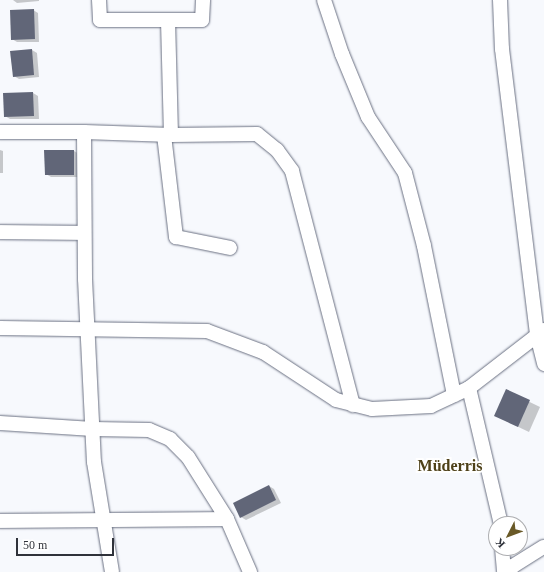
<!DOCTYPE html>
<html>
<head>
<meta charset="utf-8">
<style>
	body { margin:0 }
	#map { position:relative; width:544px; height:572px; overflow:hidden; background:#f7f9fd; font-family:"Times New Roman",serif }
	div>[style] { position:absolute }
	.shadow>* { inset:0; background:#0003 }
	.building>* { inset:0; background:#616678 }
	.roads { filter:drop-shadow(0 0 1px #6a7082) drop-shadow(0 0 1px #6a7082) }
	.street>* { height:14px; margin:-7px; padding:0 7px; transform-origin:7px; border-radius:7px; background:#fff }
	span { translate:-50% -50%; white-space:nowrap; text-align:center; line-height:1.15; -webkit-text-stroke:4px #fff; paint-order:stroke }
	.district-label { font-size:16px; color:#4e4119; font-weight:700 }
	.north { position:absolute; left:488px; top:516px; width:40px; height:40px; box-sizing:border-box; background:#fff; border:1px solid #acadb0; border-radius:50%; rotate:228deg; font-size:11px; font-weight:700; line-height:16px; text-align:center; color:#2f323a }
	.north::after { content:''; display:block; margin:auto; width:14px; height:18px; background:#695927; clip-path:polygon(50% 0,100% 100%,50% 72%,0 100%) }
	.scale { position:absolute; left:16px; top:538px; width:98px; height:18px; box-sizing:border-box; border:2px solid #2f323a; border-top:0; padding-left:5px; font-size:12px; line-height:14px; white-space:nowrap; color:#2f323a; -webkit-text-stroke:3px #fff; paint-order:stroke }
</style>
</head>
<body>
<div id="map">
	<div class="shadow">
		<i style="clip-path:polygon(13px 0,39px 0,39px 1px,17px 3px)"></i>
		<i style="clip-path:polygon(33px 10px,38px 13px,39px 42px,17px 42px,12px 39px)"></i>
		<i style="clip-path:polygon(32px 50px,37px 53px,39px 77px,19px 79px,14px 76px)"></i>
		<i style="clip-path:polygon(33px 93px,38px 96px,39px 119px,10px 119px,5px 116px,4px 94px)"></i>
		<i style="clip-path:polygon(0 150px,3px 151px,3px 173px,0 173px)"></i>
		<i style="clip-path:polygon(74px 151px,79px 154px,79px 177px,51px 177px,46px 174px)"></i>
		<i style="clip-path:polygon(507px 391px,540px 407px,529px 432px,506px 421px)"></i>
		<i style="clip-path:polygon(269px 486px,274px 489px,281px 503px,246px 520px,241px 517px)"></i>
	</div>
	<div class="building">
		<i style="clip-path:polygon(34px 9px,35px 39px,11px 40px,10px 10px)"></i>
		<i style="clip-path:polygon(32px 49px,34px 75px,13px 77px,10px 51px)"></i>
		<i style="clip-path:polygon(33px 92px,34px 116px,4px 117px,3px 93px)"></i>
		<i style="clip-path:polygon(44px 150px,74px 150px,74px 175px,45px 175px)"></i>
		<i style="clip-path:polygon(506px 389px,530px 400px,518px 427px,494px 416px)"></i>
		<i style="clip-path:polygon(269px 485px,276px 500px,240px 518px,233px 503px)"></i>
	</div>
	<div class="roads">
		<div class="street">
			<i style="left:99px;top:0;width:20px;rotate:87deg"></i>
			<i style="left:100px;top:20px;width:102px"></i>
			<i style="left:202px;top:20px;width:20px;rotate:-87deg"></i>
			<i style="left:324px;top:0;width:57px;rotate:71.6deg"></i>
			<i style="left:342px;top:54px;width:68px;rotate:67.6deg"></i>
			<i style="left:368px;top:117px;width:67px;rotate:56.5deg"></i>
			<i style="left:405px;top:173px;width:75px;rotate:75.4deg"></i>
			<i style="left:424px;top:246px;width:152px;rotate:78.6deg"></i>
			<i style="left:500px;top:0;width:49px;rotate:87.7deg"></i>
			<i style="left:502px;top:49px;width:288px;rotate:83deg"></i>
			<i style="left:537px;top:335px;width:30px;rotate:76deg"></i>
			<i style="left:0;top:132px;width:84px"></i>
			<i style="left:84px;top:132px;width:87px;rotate:2deg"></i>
			<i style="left:171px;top:135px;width:115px;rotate:-91.5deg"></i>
			<i style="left:84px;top:132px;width:147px;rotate:89.6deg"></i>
			<i style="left:85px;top:279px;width:183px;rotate:87.2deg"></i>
			<i style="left:94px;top:462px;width:111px;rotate:80.7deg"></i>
			<i style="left:164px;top:135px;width:103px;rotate:83.3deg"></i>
			<i style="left:176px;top:237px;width:55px;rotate:11.5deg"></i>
			<i style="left:171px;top:135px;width:86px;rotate:-0.7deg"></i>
			<i style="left:257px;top:134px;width:26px;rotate:39deg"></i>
			<i style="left:277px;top:150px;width:26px;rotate:54deg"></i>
			<i style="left:292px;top:171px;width:242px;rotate:75.4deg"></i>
			<i style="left:0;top:232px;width:84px;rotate:0.7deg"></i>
			<i style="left:0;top:328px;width:207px;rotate:0.8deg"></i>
			<i style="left:207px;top:331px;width:60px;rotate:20.6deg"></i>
			<i style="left:263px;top:352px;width:87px;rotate:33.3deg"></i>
			<i style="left:336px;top:400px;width:37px;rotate:14deg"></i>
			<i style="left:372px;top:409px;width:59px;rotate:-2.9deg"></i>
			<i style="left:431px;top:406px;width:42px;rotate:-25.3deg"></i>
			<i style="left:469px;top:388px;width:95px;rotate:-37.7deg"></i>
			<i style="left:469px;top:388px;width:140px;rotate:76.8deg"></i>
			<i style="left:0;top:423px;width:93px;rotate:3.7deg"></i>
			<i style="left:93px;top:429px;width:56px;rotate:1deg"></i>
			<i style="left:149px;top:430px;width:23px;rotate:23deg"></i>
			<i style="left:170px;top:439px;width:25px;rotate:45deg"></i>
			<i style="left:188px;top:457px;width:73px;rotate:57.8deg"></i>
			<i style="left:227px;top:519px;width:58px;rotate:66.5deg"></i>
			<i style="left:0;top:521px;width:227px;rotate:-0.5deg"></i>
			<i style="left:502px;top:548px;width:24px;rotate:85deg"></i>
			<i style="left:508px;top:572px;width:8px;rotate:-50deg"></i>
			<i style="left:513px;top:566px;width:36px;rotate:-32deg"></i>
		</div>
	</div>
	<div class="district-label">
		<span style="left:450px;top:466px">Müderris</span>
	</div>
	<div class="north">K</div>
	<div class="scale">50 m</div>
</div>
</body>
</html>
